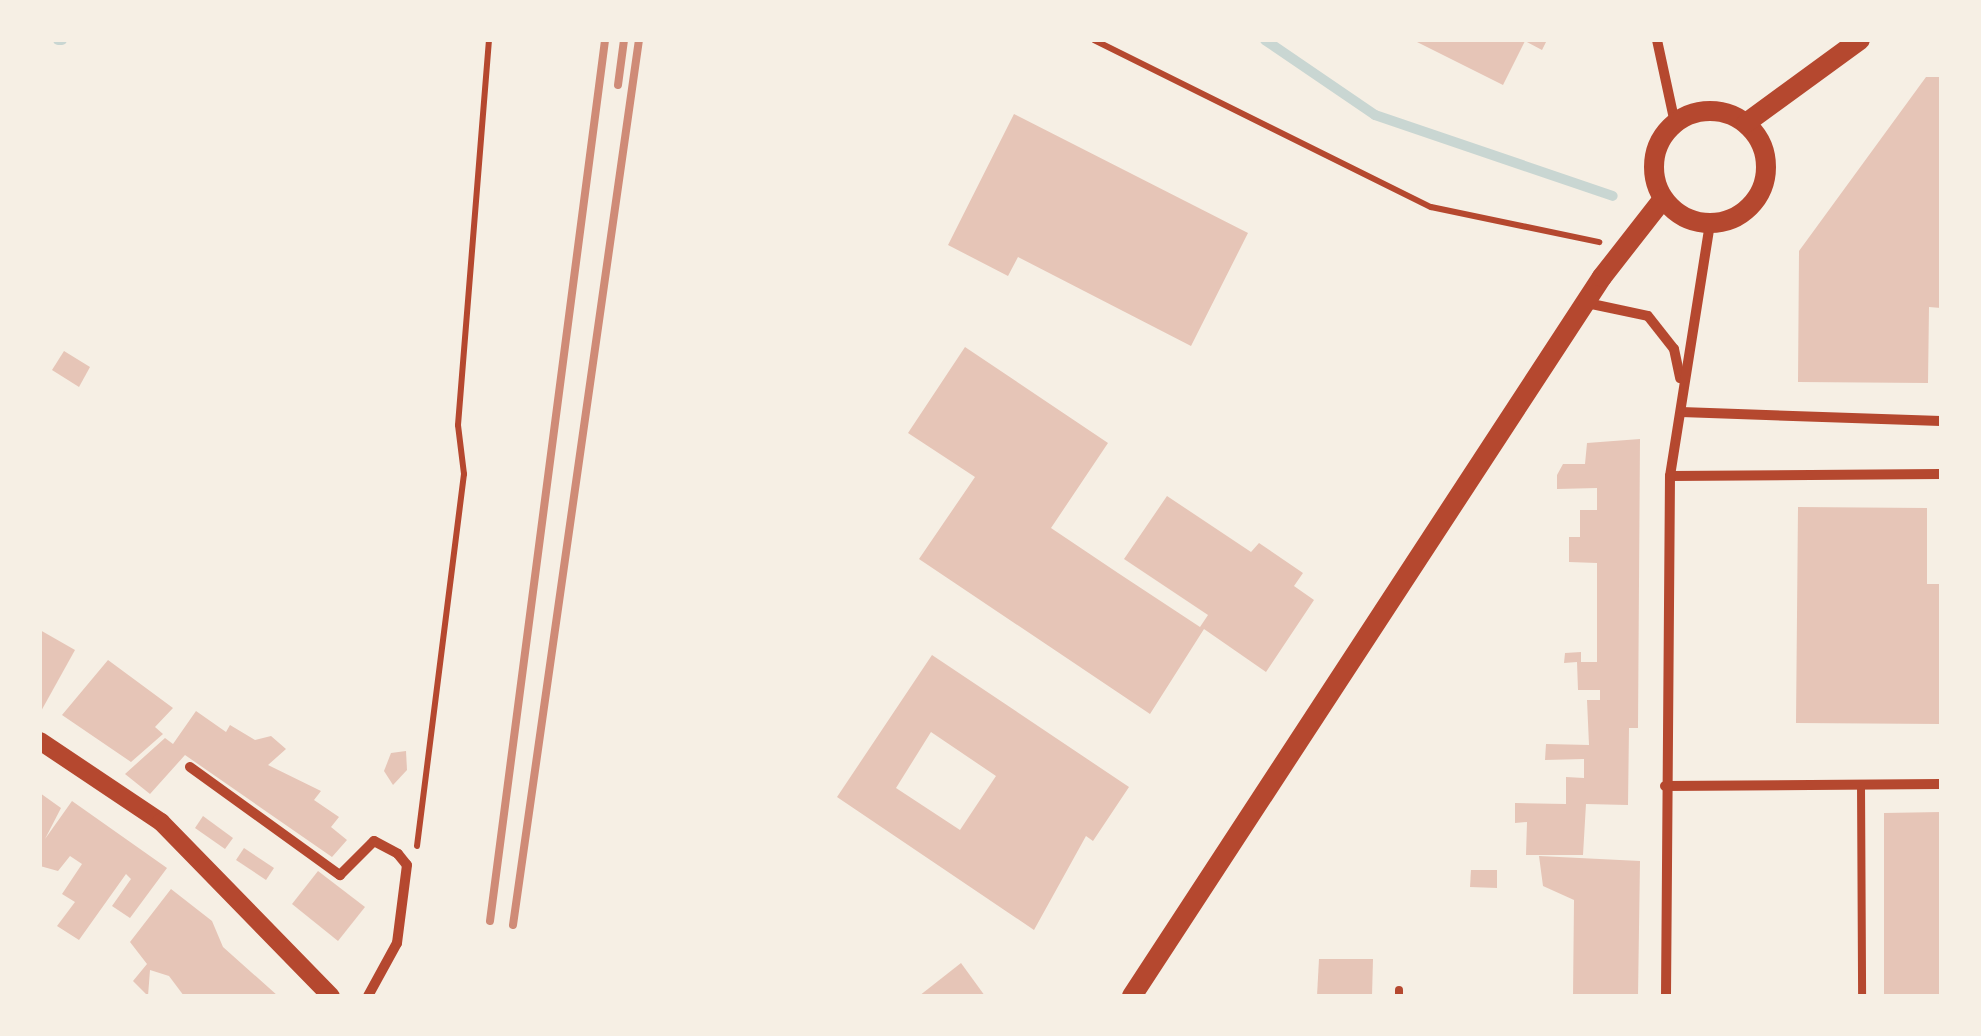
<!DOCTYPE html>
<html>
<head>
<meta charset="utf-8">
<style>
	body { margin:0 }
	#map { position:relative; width:1981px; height:1036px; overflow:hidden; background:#f6efe4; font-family:Raleway,sans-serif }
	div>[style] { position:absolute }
	.stream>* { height:10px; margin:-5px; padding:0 5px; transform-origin:5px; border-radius:5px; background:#c9d6d2 }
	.building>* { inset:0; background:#e6c5b7 }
	.path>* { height:6px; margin:-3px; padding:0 3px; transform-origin:3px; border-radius:3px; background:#b5482f }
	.service>* { height:8px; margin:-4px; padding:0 4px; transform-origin:4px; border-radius:4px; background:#b5482f }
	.minor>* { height:10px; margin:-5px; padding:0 5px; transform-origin:5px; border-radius:5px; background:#b5482f }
	.tertiary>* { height:18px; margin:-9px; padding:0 9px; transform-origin:9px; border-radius:9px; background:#b5482f }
	.secondary>* { height:20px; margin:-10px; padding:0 10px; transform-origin:10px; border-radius:10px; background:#b5482f }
	.secondary>.ring { margin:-10px; padding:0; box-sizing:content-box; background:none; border:20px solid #b5482f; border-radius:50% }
	.rail>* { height:8px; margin:-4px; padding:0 4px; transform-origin:4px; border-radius:4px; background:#cf8b77 }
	span { translate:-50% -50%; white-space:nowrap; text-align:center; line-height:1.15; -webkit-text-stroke:8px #f6efe4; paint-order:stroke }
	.frame { position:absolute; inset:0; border:42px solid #f6efe4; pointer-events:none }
</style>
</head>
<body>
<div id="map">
	<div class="stream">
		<i style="left:58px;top:40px;width:4px"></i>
		<i style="left:1265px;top:40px;width:133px;rotate:34.3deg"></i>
		<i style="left:1375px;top:115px;width:251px;rotate:18.8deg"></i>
	</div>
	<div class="building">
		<i style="clip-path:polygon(1413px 40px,1547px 40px,1542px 50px,1525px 41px,1503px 85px)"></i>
		<i style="clip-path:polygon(1926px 77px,1941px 77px,1941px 308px,1929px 307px,1928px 383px,1798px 382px,1799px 251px)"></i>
		<i style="clip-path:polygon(1014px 114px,1248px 233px,1191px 346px,1018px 257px,1008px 276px,948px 245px)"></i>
		<i style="clip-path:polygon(965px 347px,1108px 443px,1051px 528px,1118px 573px,1200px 627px,1208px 615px,1124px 559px,1167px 496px,1251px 552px,1259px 543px,1303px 573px,1294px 586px,1314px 600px,1266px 672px,1204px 629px,1150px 714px,919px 559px,975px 477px,908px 433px)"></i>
		<i style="clip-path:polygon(64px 351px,90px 367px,79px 387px,52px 370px)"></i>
		<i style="clip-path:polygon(1640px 439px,1638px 728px,1629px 728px,1628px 805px,1586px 804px,1583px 855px,1526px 855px,1527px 822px,1515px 823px,1515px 803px,1566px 804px,1566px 777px,1584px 778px,1584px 759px,1545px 760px,1546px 744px,1589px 745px,1587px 700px,1600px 700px,1600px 690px,1578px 690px,1577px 662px,1564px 663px,1565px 653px,1581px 652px,1581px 662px,1597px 662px,1597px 563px,1569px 562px,1569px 537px,1580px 537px,1580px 510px,1597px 510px,1597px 488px,1557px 489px,1557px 475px,1563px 464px,1585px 464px,1587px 443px)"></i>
		<i style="clip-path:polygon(1798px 507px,1927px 508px,1927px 584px,1941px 584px,1941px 724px,1796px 723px)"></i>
		<i style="clip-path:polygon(40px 630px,75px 650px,40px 713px)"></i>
		<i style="clip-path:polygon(evenodd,932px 655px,1129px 787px,1093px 841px,1086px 836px,1034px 930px,837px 797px,932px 655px,931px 732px,996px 776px,960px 830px,896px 788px,931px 732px)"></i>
		<i style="clip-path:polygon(108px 660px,173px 708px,155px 727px,163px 734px,131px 762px,62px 715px)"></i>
		<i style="clip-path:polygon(196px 711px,226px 732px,230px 725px,255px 740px,271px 736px,286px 749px,268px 765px,321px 791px,314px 800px,339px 817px,331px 827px,347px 840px,332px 857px,185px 755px,150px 794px,125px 774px,165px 738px,173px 744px)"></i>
		<i style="clip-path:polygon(406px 751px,407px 770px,393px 785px,384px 771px,391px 753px)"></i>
		<i style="clip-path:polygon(40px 793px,61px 808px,45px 839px,72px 801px,167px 868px,130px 918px,112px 906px,131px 879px,126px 874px,79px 940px,57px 926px,75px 902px,62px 894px,82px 864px,70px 856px,58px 871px,40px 866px)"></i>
		<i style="clip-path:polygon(1941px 812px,1941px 996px,1884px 996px,1884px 813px)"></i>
		<i style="clip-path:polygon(203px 816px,233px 838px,225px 849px,195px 828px)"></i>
		<i style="clip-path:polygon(244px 848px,274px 868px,266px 880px,236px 860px)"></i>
		<i style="clip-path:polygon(1539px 856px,1640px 861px,1638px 996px,1573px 996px,1574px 900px,1543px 886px)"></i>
		<i style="clip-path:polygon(1471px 870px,1497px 870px,1497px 888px,1470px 887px)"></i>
		<i style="clip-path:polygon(318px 871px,365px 907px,338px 941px,292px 904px)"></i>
		<i style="clip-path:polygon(171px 889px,212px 921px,223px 947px,278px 996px,184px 996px,169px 976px,150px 970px,148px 996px,133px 981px,147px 964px,130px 942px)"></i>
		<i style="clip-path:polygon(1319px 959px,1373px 959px,1372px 996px,1317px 996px)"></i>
		<i style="clip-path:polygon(961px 963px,985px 996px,919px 996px)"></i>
	</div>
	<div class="path">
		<i style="left:1094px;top:40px;width:376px;rotate:26.4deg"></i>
		<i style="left:1431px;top:207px;width:172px;rotate:11.8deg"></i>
		<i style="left:417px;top:846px;width:375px;rotate:-82.8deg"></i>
		<i style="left:464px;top:474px;width:49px;rotate:-97deg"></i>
		<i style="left:458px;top:425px;width:386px;rotate:-85.4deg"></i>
	</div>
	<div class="service">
		<i style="left:1861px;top:784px;width:212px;rotate:89.7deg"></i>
		<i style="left:1399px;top:990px;width:6px;rotate:90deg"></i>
	</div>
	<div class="minor">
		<i style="left:1657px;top:40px;width:85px;rotate:77.8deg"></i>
		<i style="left:1587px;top:303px;width:62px;rotate:12deg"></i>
		<i style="left:1648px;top:316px;width:42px;rotate:51.8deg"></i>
		<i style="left:1674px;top:349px;width:30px;rotate:78deg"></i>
		<i style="left:1681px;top:412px;width:260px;rotate:2deg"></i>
		<i style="left:1670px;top:476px;width:271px;rotate:-0.4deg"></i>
		<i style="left:190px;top:767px;width:185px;rotate:35.8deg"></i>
		<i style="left:340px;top:875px;width:48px;rotate:-45deg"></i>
		<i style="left:374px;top:841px;width:27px;rotate:28deg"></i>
		<i style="left:398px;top:854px;width:14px;rotate:51deg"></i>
		<i style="left:407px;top:865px;width:79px;rotate:97.3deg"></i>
		<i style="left:397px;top:943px;width:60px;rotate:118.7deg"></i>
		<i style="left:1665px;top:786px;width:276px;rotate:-0.4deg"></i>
		<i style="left:1666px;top:996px;width:520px;rotate:-89.56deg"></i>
		<i style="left:1670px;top:476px;width:256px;rotate:-81deg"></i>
	</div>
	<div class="tertiary">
		<i style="left:40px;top:741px;width:146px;rotate:33.8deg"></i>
		<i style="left:161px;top:822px;width:243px;rotate:45.7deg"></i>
	</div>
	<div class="secondary">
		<i class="ring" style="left:1654px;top:111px;width:92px;height:92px"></i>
		<i style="left:1746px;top:123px;width:141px;rotate:-36.1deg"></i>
		<i style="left:1132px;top:996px;width:859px;rotate:-56.83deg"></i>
		<i style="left:1602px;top:277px;width:99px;rotate:-52deg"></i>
	</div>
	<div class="rail">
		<i style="left:618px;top:85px;width:45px;rotate:-82.4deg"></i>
		<i style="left:490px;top:921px;width:888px;rotate:-82.56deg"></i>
		<i style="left:513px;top:925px;width:894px;rotate:-81.9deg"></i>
	</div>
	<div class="frame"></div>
</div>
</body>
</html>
